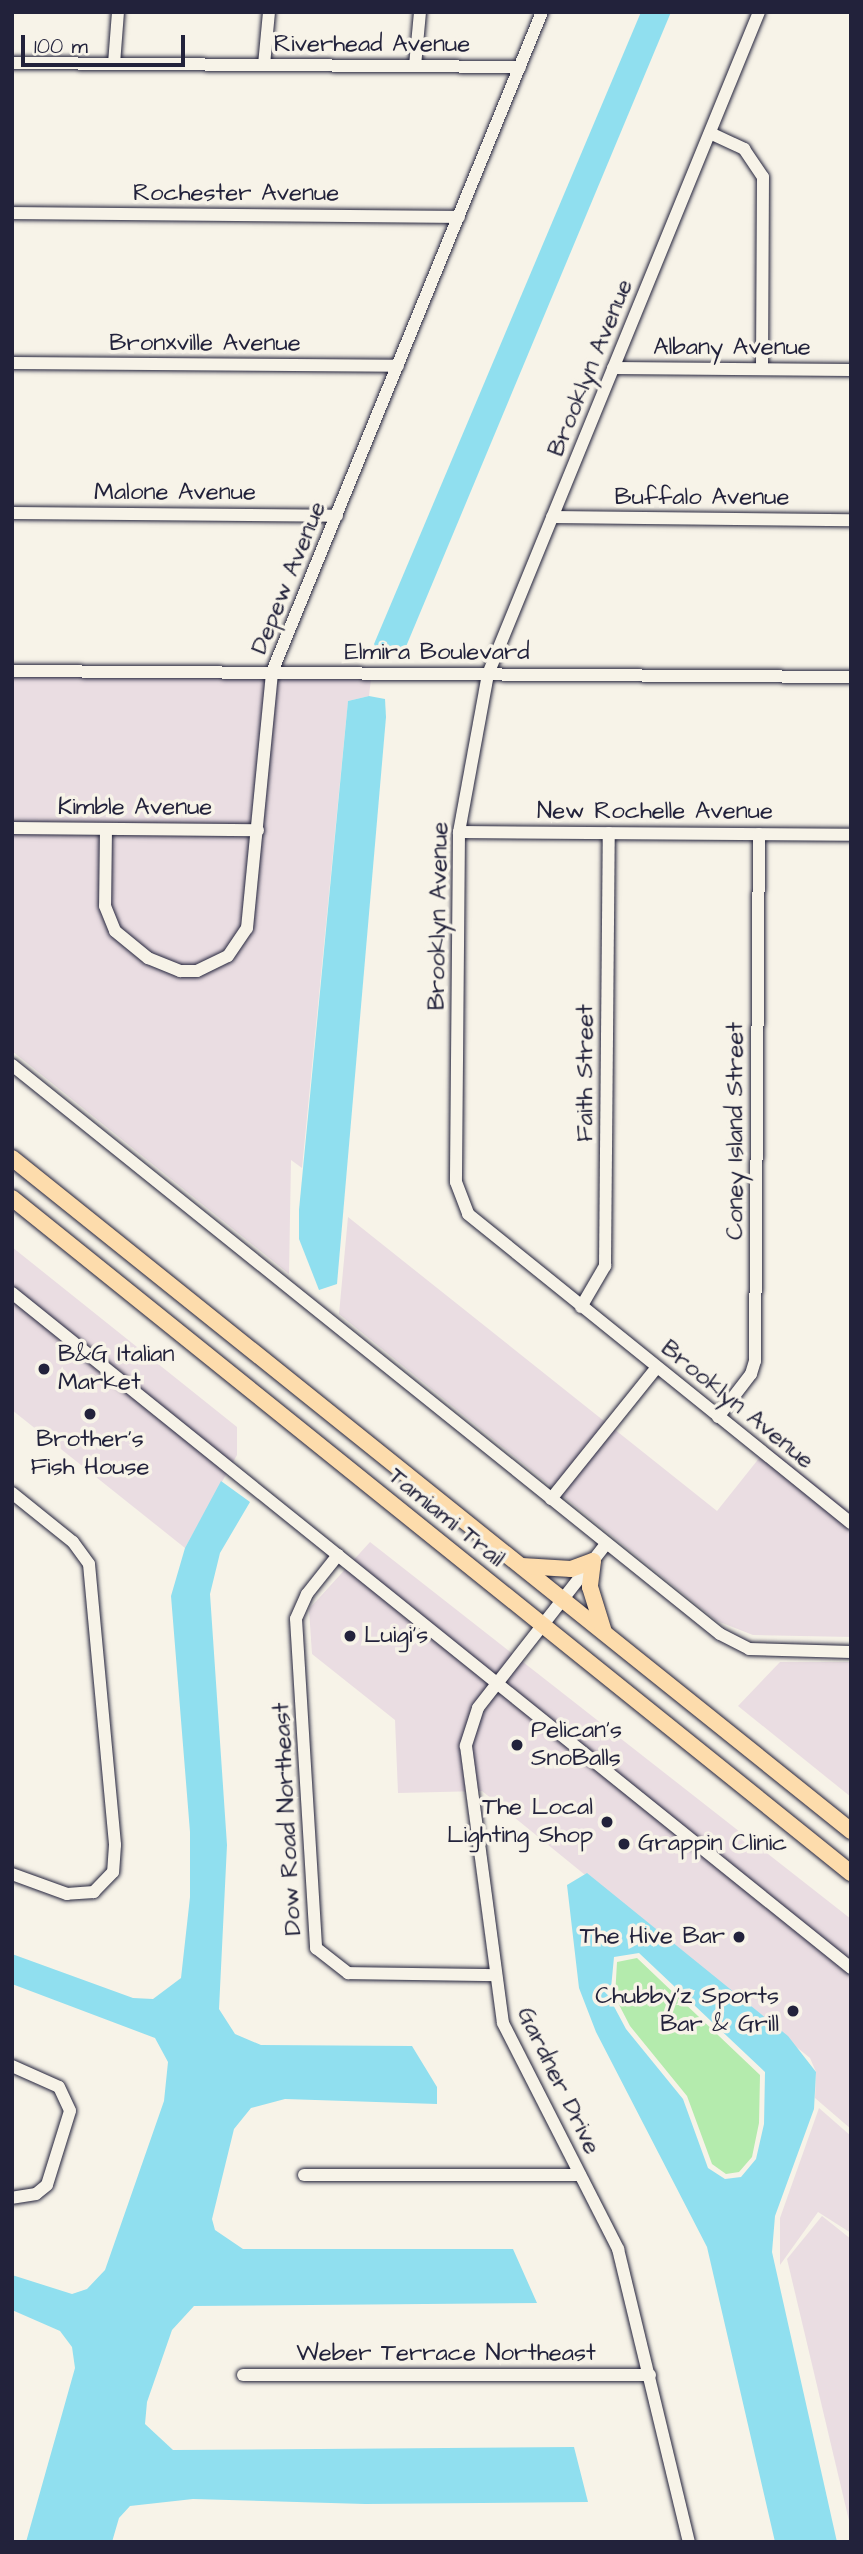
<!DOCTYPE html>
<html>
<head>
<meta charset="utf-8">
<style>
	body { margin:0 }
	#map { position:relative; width:863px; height:2554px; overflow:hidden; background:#f7f3e8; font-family:"Architects Daughter",sans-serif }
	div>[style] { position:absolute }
	.built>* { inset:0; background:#eadde2 }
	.green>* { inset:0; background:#b4ebad }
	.water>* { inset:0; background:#90dfef }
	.roads { filter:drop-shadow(0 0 2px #22223b) drop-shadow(0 0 2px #22223b) }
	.minor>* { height:12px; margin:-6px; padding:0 6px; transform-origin:6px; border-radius:6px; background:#f7f3e8 }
	.major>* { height:16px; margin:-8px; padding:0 8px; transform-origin:8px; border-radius:8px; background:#fddcac }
	.dots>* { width:19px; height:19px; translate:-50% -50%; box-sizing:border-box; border:4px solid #f7f3e8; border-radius:50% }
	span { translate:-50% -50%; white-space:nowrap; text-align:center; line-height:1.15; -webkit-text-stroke:7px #f7f3e8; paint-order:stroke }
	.street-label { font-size:24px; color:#22223b }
	.poi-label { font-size:24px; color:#22223b }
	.left { translate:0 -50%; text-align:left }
	.right { translate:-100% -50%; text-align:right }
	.frame { position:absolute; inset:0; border:14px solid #22223b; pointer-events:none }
	.scale { position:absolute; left:21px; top:35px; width:164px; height:32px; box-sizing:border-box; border:4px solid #22223b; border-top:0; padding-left:9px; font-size:21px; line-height:24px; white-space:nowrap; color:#22223b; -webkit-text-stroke:5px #f7f3e8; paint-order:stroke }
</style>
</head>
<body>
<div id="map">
	<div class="built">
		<i style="clip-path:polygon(44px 676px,371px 679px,369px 696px,348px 701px,302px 1168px,291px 1160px,289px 1274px,12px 1051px,12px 678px)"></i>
		<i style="clip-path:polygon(348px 1217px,717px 1511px,768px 1447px,851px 1513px,851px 1637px,753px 1635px,717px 1621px,339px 1314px)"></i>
		<i style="clip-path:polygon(12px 1247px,237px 1427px,237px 1455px,185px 1548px,12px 1410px)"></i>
		<i style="clip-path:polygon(370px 1542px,851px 1919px,851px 2129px,815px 2098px,816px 2072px,810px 2058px,482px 1791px,398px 1793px,395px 1720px,312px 1654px,309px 1609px)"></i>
		<i style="clip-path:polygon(780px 1662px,851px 1662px,851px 1797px,738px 1706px)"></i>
		<i style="clip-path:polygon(819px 2108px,851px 2136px,851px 2233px,818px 2212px,780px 2265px,780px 2218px)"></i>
		<i style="clip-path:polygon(822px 2216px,851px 2239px,851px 2529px,787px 2259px)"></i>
	</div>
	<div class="green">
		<i style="clip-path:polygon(637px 1958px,760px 2075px,759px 2123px,752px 2157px,739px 2172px,726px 2174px,712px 2164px,687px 2096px,630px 2026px,615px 1997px,617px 1962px)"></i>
	</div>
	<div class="water">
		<i style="clip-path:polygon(641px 12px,671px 12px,405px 649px,380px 656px,374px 644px)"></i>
		<i style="clip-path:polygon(369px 696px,385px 699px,386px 717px,337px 1284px,319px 1290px,299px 1239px,299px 1210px,348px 701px)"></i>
		<i style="clip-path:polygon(221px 1481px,250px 1502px,220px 1553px,210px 1594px,227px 1845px,219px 2009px,235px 2034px,261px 2045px,412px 2046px,437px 2087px,437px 2104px,285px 2099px,251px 2108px,234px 2129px,212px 2219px,215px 2230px,243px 2249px,513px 2249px,537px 2303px,194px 2306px,172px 2330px,147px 2402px,145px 2424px,173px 2450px,574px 2447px,588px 2502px,365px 2504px,193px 2499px,130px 2506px,119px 2518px,112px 2542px,26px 2542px,75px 2368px,72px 2347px,60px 2331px,12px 2310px,12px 2275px,72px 2294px,87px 2289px,105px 2270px,164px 2101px,168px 2062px,155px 2038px,12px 1984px,12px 1954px,133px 1998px,153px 1999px,181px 1978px,190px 1897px,190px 1832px,171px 1596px,185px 1548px)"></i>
		<i style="clip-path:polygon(evenodd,587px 1873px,788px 2036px,816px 2072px,814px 2109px,775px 2216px,772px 2252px,837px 2542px,775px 2542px,707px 2247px,596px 2032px,579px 1988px,567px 1885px,587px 1873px,639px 1953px,765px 2072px,764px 2124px,756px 2159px,741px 2177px,725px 2179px,708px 2168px,683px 2099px,626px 2029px,610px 1999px,614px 1957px,639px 1953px)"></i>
	</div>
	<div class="roads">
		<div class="minor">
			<i style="left:759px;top:12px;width:715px;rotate:112.26deg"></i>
			<i style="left:488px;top:674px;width:161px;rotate:100.4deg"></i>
			<i style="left:459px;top:832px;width:350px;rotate:90.5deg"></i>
			<i style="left:456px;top:1182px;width:34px;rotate:69deg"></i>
			<i style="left:468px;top:1214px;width:492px;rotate:38.9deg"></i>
			<i style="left:12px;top:63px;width:508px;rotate:0.45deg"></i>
			<i style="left:114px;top:64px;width:52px;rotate:-85.6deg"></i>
			<i style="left:264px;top:65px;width:53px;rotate:-84.6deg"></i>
			<i style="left:415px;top:66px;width:54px;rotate:-84.7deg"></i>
			<i style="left:710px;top:133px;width:38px;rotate:25deg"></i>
			<i style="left:744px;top:149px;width:34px;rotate:56deg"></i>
			<i style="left:763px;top:177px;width:192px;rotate:90.3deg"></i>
			<i style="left:12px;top:213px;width:447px;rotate:0.5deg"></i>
			<i style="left:12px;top:363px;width:386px;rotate:0.4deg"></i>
			<i style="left:613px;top:368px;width:238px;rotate:0.5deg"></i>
			<i style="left:12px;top:513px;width:325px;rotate:0.5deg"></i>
			<i style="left:552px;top:517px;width:299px;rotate:0.6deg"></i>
			<i style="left:12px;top:671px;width:839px;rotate:0.41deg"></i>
			<i style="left:12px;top:828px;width:246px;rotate:0.5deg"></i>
			<i style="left:106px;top:829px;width:77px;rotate:90.7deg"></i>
			<i style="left:105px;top:906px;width:27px;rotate:68deg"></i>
			<i style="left:115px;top:931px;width:43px;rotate:39.3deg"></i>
			<i style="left:148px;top:958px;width:35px;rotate:22deg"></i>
			<i style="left:180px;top:971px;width:17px"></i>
			<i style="left:197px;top:971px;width:34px;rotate:-26deg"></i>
			<i style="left:228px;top:956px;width:34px;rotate:-56deg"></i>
			<i style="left:247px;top:928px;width:257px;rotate:-84.4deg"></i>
			<i style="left:272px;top:672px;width:713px;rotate:-67.75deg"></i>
			<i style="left:459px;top:832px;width:392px;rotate:0.4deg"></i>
			<i style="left:12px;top:1065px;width:908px;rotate:38.79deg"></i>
			<i style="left:720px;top:1634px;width:33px;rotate:27deg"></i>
			<i style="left:749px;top:1649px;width:102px;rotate:1.7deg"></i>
			<i style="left:12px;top:1293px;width:1077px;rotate:38.82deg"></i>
			<i style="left:581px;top:1307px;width:48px;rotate:-59.7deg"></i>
			<i style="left:605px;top:1266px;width:433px;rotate:-89.5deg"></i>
			<i style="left:718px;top:1417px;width:54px;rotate:-52.5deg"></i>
			<i style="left:751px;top:1374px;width:14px;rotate:-73deg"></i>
			<i style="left:755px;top:1361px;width:527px;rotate:-89.57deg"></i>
			<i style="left:12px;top:1493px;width:78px;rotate:38.8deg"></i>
			<i style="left:73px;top:1542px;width:27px;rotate:54deg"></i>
			<i style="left:89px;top:1564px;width:282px;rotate:84.7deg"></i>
			<i style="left:115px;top:1845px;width:27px;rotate:94deg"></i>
			<i style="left:113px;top:1872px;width:28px;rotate:134deg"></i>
			<i style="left:94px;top:1892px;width:27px;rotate:176deg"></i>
			<i style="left:67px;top:1894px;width:59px;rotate:-160deg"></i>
			<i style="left:551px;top:1499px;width:169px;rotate:-51.2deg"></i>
			<i style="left:606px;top:1544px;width:208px;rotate:128deg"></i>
			<i style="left:478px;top:1708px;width:40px;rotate:108deg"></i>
			<i style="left:466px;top:1746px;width:279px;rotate:82.4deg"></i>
			<i style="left:503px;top:2023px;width:254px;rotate:63deg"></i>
			<i style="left:618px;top:2249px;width:301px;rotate:76.4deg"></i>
			<i style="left:338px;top:1555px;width:50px;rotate:128.5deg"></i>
			<i style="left:307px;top:1594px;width:27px;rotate:114deg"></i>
			<i style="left:296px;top:1619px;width:330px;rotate:86.5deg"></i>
			<i style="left:316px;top:1948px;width:41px;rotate:38deg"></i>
			<i style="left:348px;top:1973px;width:147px;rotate:0.8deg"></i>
			<i style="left:12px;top:2066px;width:51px;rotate:24.1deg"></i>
			<i style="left:59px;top:2087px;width:26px;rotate:65deg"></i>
			<i style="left:70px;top:2111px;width:77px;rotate:107.3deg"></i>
			<i style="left:47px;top:2185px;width:14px;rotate:141deg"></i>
			<i style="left:36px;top:2194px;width:24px;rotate:171deg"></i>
			<i style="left:304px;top:2175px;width:276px"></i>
			<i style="left:243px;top:2375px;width:407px"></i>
		</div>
		<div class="major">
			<i style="left:12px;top:1158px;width:1076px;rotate:38.73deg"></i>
			<i style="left:12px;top:1198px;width:1077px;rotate:38.82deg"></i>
			<i style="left:522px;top:1566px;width:49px;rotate:3.5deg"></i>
			<i style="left:571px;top:1569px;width:23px;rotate:-20deg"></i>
			<i style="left:593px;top:1561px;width:26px;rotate:97deg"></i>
			<i style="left:590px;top:1587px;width:47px;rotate:72.7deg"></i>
		</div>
	</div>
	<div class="dots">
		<i style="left:44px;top:1369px;background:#22223b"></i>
		<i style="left:90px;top:1414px;background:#22223b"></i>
		<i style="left:350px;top:1636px;background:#22223b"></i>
		<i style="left:517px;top:1745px;background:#22223b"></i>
		<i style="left:607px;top:1822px;background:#22223b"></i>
		<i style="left:624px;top:1844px;background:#22223b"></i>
		<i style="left:739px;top:1937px;background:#22223b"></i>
		<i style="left:793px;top:2011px;background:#22223b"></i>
	</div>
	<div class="street-label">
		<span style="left:372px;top:45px">Riverhead Avenue</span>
		<span style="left:236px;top:194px">Rochester Avenue</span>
		<span style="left:205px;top:344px">Bronxville Avenue</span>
		<span style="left:732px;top:348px">Albany Avenue</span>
		<span style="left:591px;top:368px;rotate:-68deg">Brooklyn Avenue</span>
		<span style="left:175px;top:493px">Malone Avenue</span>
		<span style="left:702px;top:498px">Buffalo Avenue</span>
		<span style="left:289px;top:578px;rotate:-68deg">Depew Avenue</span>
		<span style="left:437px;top:653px">Elmira Boulevard</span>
		<span style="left:135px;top:808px">Kimble Avenue</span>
		<span style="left:655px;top:812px">New Rochelle Avenue</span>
		<span style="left:439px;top:916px;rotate:-89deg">Brooklyn Avenue</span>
		<span style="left:586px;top:1073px;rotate:-90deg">Faith Street</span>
		<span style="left:736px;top:1131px;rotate:-90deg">Coney Island Street</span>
		<span style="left:737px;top:1405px;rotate:39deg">Brooklyn Avenue</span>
		<span style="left:446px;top:1518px;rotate:39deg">Tamiami Trail</span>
		<span style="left:288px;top:1819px;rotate:-93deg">Dow Road Northeast</span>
		<span style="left:558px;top:2081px;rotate:64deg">Gardner Drive</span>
		<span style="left:446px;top:2354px">Weber Terrace Northeast</span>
	</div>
	<div class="poi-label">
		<span class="left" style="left:58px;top:1369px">B&amp;G Italian<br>Market</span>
		<span style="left:90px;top:1454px">Brother's<br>Fish House</span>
		<span class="left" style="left:364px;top:1636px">Luigi's</span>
		<span class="left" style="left:531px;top:1745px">Pelican's<br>SnoBalls</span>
		<span class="right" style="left:593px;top:1822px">The Local<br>Lighting Shop</span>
		<span class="left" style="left:638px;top:1844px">Grappin Clinic</span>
		<span class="right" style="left:725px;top:1937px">The Hive Bar</span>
		<span class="right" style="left:779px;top:2011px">Chubby'z Sports<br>Bar &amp; Grill</span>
	</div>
	<div class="frame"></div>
	<div class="scale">100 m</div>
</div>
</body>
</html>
